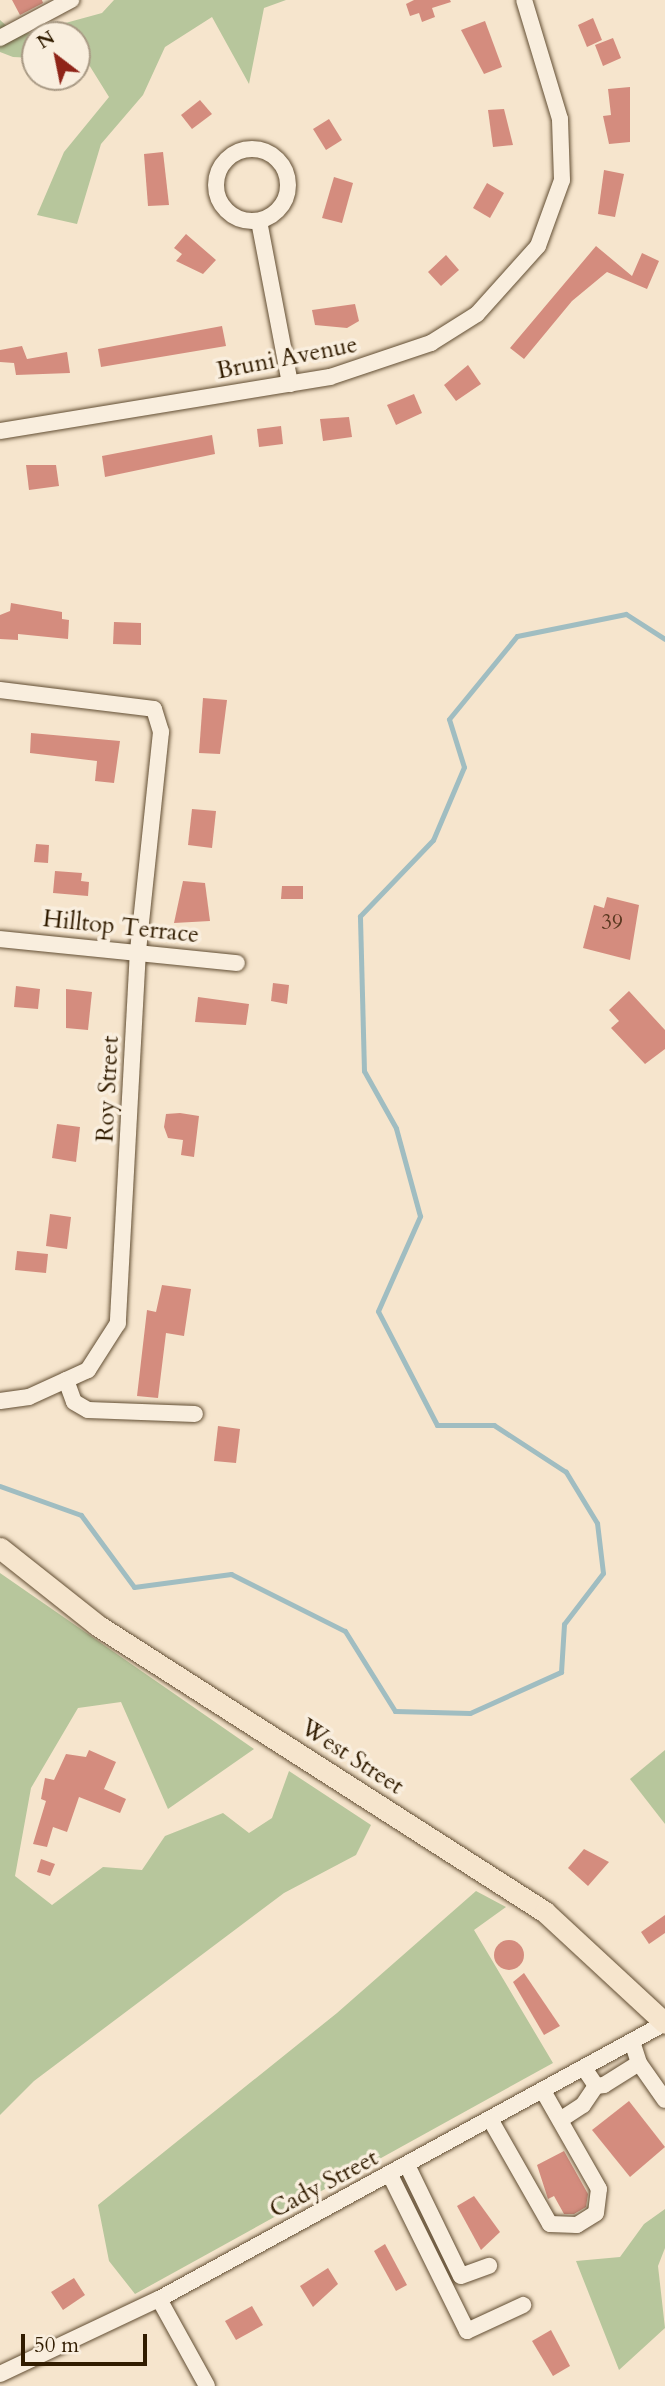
<!DOCTYPE html>
<html>
<head>
<meta charset="utf-8">
<style>
	body { margin:0 }
	#map { position:relative; width:665px; height:2386px; overflow:hidden; background:#f6e5cd; font-family:Cardo,serif }
	div>[style] { position:absolute }
	.green>* { inset:0; background:#b7c69c }
	.stream>* { height:5px; margin:-2.5px; padding:0 2.5px; transform-origin:2.5px; border-radius:2.5px; background:#a0bdc1 }
	.building>* { inset:0; background:#d48c7e }
	.round { border-radius:50% }
	.roads { filter:drop-shadow(0 0 2px #624e33) drop-shadow(0 0 2px #624e33) }
	.minor>* { height:16px; margin:-8px; padding:0 8px; transform-origin:8px; border-radius:8px; background:#f9eede }
	.minor>.ring { margin:-8px; padding:0; box-sizing:content-box; background:none; border:16px solid #f9eede; border-radius:50% }
	.major>* { height:21px; margin:-10.5px; padding:0 10.5px; transform-origin:10.5px; border-radius:10.5px; background:#f6e5cd }
	span { translate:-50% -50%; white-space:nowrap; text-align:center; line-height:1.15; -webkit-text-stroke:7px #f9eede; paint-order:stroke }
	.number-label { font-size:21px; color:#5a3820 }
	.number-label span { -webkit-text-stroke-width:0 }
	.street-label { font-size:24px; color:#311c00 }
	.north { position:absolute; left:21px; top:21px; width:70px; height:70px; box-sizing:border-box; background:#f9eede; border:2px solid #a99a85; border-radius:50%; rotate:328deg; font-size:19px; font-weight:700; line-height:28px; text-align:center; color:#311c00 }
	.north::after { content:''; display:block; margin:auto; width:24px; height:32px; background:#8f2418; clip-path:polygon(50% 0,100% 100%,50% 72%,0 100%) }
	.scale { position:absolute; left:21px; top:2334px; width:126px; height:32px; box-sizing:border-box; border:4px solid #311c00; border-top:0; padding-left:9px; font-size:21px; line-height:24px; white-space:nowrap; color:#311c00; -webkit-text-stroke:5px #f9eede; paint-order:stroke }
</style>
</head>
<body>
<div id="map">
	<div class="green">
		<i style="clip-path:polygon(114px 0,286px 0,264px 8px,249px 84px,212px 17px,165px 47px,143px 95px,101px 144px,77px 224px,37px 215px,64px 152px,109px 97px,86px 60px,77px 60px,77px 35px,35px 35px,35px 58px,13px 57px,0 52px,0 20px,18px 36px,102px 13px)"></i>
		<i style="clip-path:polygon(0 1573px,254px 1749px,168px 1809px,121px 1702px,78px 1708px,31px 1788px,15px 1876px,52px 1905px,103px 1867px,142px 1870px,165px 1836px,223px 1813px,249px 1833px,272px 1818px,289px 1771px,371px 1825px,356px 1855px,284px 1893px,34px 2081px,0 2115px)"></i>
		<i style="clip-path:polygon(665px 1750px,665px 1824px,630px 1779px)"></i>
		<i style="clip-path:polygon(476px 1891px,506px 1907px,474px 1930px,553px 2063px,135px 2294px,109px 2261px,98px 2205px,337px 2013px)"></i>
		<i style="clip-path:polygon(665px 2209px,665px 2248px,658px 2266px,665px 2328px,619px 2370px,576px 2261px,620px 2257px,644px 2224px)"></i>
	</div>
	<div class="stream">
		<i style="left:0;top:1486px;width:86px;rotate:19.7deg"></i>
		<i style="left:81px;top:1515px;width:89px;rotate:53.6deg"></i>
		<i style="left:134px;top:1587px;width:98px;rotate:-7.6deg"></i>
		<i style="left:231px;top:1574px;width:127px;rotate:26.6deg"></i>
		<i style="left:345px;top:1631px;width:94px;rotate:58deg"></i>
		<i style="left:395px;top:1711px;width:75px;rotate:1.5deg"></i>
		<i style="left:470px;top:1713px;width:100px;rotate:-24.3deg"></i>
		<i style="left:561px;top:1672px;width:48px;rotate:-86.4deg"></i>
		<i style="left:564px;top:1624px;width:64px;rotate:-52.6deg"></i>
		<i style="left:603px;top:1573px;width:50px;rotate:-96.8deg"></i>
		<i style="left:597px;top:1523px;width:60px;rotate:-121.3deg"></i>
		<i style="left:566px;top:1472px;width:86px;rotate:-146.9deg"></i>
		<i style="left:494px;top:1425px;width:57px;rotate:180deg"></i>
		<i style="left:437px;top:1425px;width:128px;rotate:-117.4deg"></i>
		<i style="left:378px;top:1311px;width:104px;rotate:-66.1deg"></i>
		<i style="left:420px;top:1216px;width:91px;rotate:-105.3deg"></i>
		<i style="left:396px;top:1128px;width:65px;rotate:-119.3deg"></i>
		<i style="left:364px;top:1071px;width:155px;rotate:-91.5deg"></i>
		<i style="left:360px;top:916px;width:105px;rotate:-46.2deg"></i>
		<i style="left:433px;top:840px;width:79px;rotate:-67deg"></i>
		<i style="left:464px;top:767px;width:50px;rotate:-107.4deg"></i>
		<i style="left:449px;top:719px;width:107px;rotate:-50.7deg"></i>
		<i style="left:517px;top:636px;width:111px;rotate:-11.4deg"></i>
		<i style="left:626px;top:614px;width:46px;rotate:32.7deg"></i>
	</div>
	<div class="building">
		<i style="clip-path:polygon(12px 0,42px 0,43px 3px,20px 15px)"></i>
		<i style="clip-path:polygon(414px 0,450px 0,451px 2px,432px 8px,435px 17px,422px 22px,419px 13px,410px 16px,406px 4px)"></i>
		<i style="clip-path:polygon(593px 18px,602px 40px,587px 47px,578px 25px)"></i>
		<i style="clip-path:polygon(485px 21px,502px 67px,484px 74px,461px 30px)"></i>
		<i style="clip-path:polygon(613px 38px,621px 58px,603px 66px,595px 45px)"></i>
		<i style="clip-path:polygon(630px 87px,630px 142px,609px 144px,603px 116px,611px 115px,608px 89px)"></i>
		<i style="clip-path:polygon(200px 100px,212px 114px,192px 129px,181px 115px)"></i>
		<i style="clip-path:polygon(504px 109px,513px 145px,493px 147px,488px 110px)"></i>
		<i style="clip-path:polygon(329px 119px,342px 140px,326px 150px,313px 129px)"></i>
		<i style="clip-path:polygon(163px 152px,169px 205px,148px 206px,144px 154px)"></i>
		<i style="clip-path:polygon(604px 170px,624px 174px,615px 217px,598px 214px)"></i>
		<i style="clip-path:polygon(334px 177px,353px 183px,342px 223px,322px 218px)"></i>
		<i style="clip-path:polygon(487px 183px,504px 193px,490px 218px,473px 208px)"></i>
		<i style="clip-path:polygon(186px 234px,216px 260px,203px 274px,176px 261px,182px 254px,174px 248px)"></i>
		<i style="clip-path:polygon(596px 246px,632px 276px,642px 253px,659px 261px,647px 289px,607px 272px,572px 301px,524px 359px,510px 348px)"></i>
		<i style="clip-path:polygon(446px 255px,459px 270px,441px 286px,428px 272px)"></i>
		<i style="clip-path:polygon(355px 304px,359px 321px,347px 328px,315px 325px,312px 310px)"></i>
		<i style="clip-path:polygon(222px 326px,226px 346px,101px 367px,98px 349px)"></i>
		<i style="clip-path:polygon(22px 346px,27px 359px,67px 352px,70px 373px,16px 375px,14px 363px,0 362px,0 350px)"></i>
		<i style="clip-path:polygon(468px 365px,481px 384px,456px 401px,444px 385px)"></i>
		<i style="clip-path:polygon(414px 394px,422px 413px,396px 425px,387px 405px)"></i>
		<i style="clip-path:polygon(349px 417px,352px 437px,323px 441px,320px 419px)"></i>
		<i style="clip-path:polygon(281px 426px,283px 444px,259px 447px,257px 429px)"></i>
		<i style="clip-path:polygon(212px 435px,215px 454px,105px 477px,102px 456px)"></i>
		<i style="clip-path:polygon(26px 465px,56px 465px,59px 486px,29px 490px)"></i>
		<i style="clip-path:polygon(11px 603px,62px 612px,62px 619px,69px 620px,68px 639px,18px 634px,18px 640px,0 639px,0 615px,10px 611px)"></i>
		<i style="clip-path:polygon(114px 622px,141px 623px,141px 645px,113px 644px)"></i>
		<i style="clip-path:polygon(203px 698px,227px 700px,220px 754px,199px 753px)"></i>
		<i style="clip-path:polygon(31px 733px,120px 741px,114px 783px,95px 781px,97px 761px,30px 753px)"></i>
		<i style="clip-path:polygon(192px 809px,216px 811px,212px 848px,188px 845px)"></i>
		<i style="clip-path:polygon(36px 844px,49px 845px,48px 863px,34px 862px)"></i>
		<i style="clip-path:polygon(55px 871px,82px 873px,81px 881px,89px 882px,88px 896px,53px 893px)"></i>
		<i style="clip-path:polygon(183px 881px,205px 883px,210px 921px,174px 923px)"></i>
		<i style="clip-path:polygon(282px 886px,303px 886px,303px 899px,281px 899px)"></i>
		<i style="clip-path:polygon(607px 897px,639px 905px,630px 960px,583px 948px,594px 905px,604px 908px)"></i>
		<i style="clip-path:polygon(273px 983px,289px 985px,287px 1004px,271px 1001px)"></i>
		<i style="clip-path:polygon(16px 986px,40px 989px,38px 1009px,14px 1007px)"></i>
		<i style="clip-path:polygon(66px 989px,92px 992px,88px 1030px,66px 1028px)"></i>
		<i style="clip-path:polygon(629px 991px,665px 1030px,665px 1049px,645px 1064px,611px 1028px,619px 1021px,609px 1010px)"></i>
		<i style="clip-path:polygon(198px 997px,249px 1004px,246px 1025px,195px 1022px)"></i>
		<i style="clip-path:polygon(180px 1113px,199px 1116px,194px 1157px,181px 1155px,183px 1140px,168px 1138px,164px 1127px,166px 1114px)"></i>
		<i style="clip-path:polygon(57px 1124px,80px 1127px,76px 1162px,52px 1158px)"></i>
		<i style="clip-path:polygon(50px 1214px,71px 1217px,67px 1249px,46px 1246px)"></i>
		<i style="clip-path:polygon(17px 1251px,48px 1254px,46px 1273px,15px 1270px)"></i>
		<i style="clip-path:polygon(162px 1285px,191px 1289px,184px 1336px,166px 1333px,158px 1398px,137px 1396px,147px 1310px,156px 1312px)"></i>
		<i style="clip-path:polygon(218px 1426px,240px 1429px,236px 1463px,214px 1461px)"></i>
		<i style="clip-path:polygon(89px 1750px,116px 1762px,104px 1789px,126px 1799px,120px 1813px,79px 1797px,67px 1832px,53px 1827px,47px 1847px,33px 1844px,46px 1801px,41px 1799px,45px 1778px,54px 1780px,66px 1754px,86px 1757px)"></i>
		<i style="clip-path:polygon(584px 1849px,609px 1862px,588px 1886px,568px 1868px)"></i>
		<i style="clip-path:polygon(41px 1859px,55px 1864px,50px 1876px,37px 1872px)"></i>
		<i style="clip-path:polygon(665px 1915px,665px 1933px,649px 1944px,641px 1932px)"></i>
		<i class="round" style="left:494px;top:1940px;width:30px;height:30px"></i>
		<i style="clip-path:polygon(524px 1973px,560px 2026px,544px 2035px,513px 1982px)"></i>
		<i style="clip-path:polygon(629px 2101px,665px 2147px,630px 2177px,592px 2130px)"></i>
		<i style="clip-path:polygon(564px 2151px,588px 2194px,586px 2207px,574px 2214px,564px 2214px,554px 2196px,548px 2199px,537px 2165px)"></i>
		<i style="clip-path:polygon(474px 2196px,500px 2232px,481px 2250px,457px 2206px)"></i>
		<i style="clip-path:polygon(385px 2244px,407px 2285px,396px 2291px,374px 2251px)"></i>
		<i style="clip-path:polygon(328px 2268px,338px 2284px,313px 2307px,300px 2286px)"></i>
		<i style="clip-path:polygon(74px 2278px,85px 2295px,63px 2310px,51px 2292px)"></i>
		<i style="clip-path:polygon(252px 2306px,263px 2325px,236px 2340px,225px 2321px)"></i>
		<i style="clip-path:polygon(551px 2330px,570px 2366px,553px 2376px,532px 2341px)"></i>
	</div>
	<div class="roads">
		<div class="minor">
			<i style="left:0;top:38px;width:81px;rotate:-28.2deg"></i>
			<i class="ring" style="left:216px;top:149px;width:56px;height:56px"></i>
			<i style="left:259px;top:221px;width:166px;rotate:79.2deg"></i>
			<i style="left:0;top:431px;width:334px;rotate:-9.3deg"></i>
			<i style="left:330px;top:377px;width:107px;rotate:-18.6deg"></i>
			<i style="left:431px;top:343px;width:54px;rotate:-32.2deg"></i>
			<i style="left:477px;top:314px;width:91px;rotate:-48.1deg"></i>
			<i style="left:538px;top:246px;width:70px;rotate:-70deg"></i>
			<i style="left:562px;top:180px;width:61px;rotate:-91.9deg"></i>
			<i style="left:560px;top:119px;width:124px;rotate:-106.8deg"></i>
			<i style="left:0;top:690px;width:155px;rotate:7deg"></i>
			<i style="left:154px;top:709px;width:24px;rotate:73deg"></i>
			<i style="left:161px;top:732px;width:219px;rotate:96deg"></i>
			<i style="left:138px;top:950px;width:374px;rotate:93.1deg"></i>
			<i style="left:118px;top:1323px;width:56px;rotate:122.6deg"></i>
			<i style="left:88px;top:1370px;width:65px;rotate:155.4deg"></i>
			<i style="left:29px;top:1397px;width:29px;rotate:172deg"></i>
			<i style="left:0;top:939px;width:238px;rotate:5.8deg"></i>
			<i style="left:66px;top:1380px;width:23px;rotate:70deg"></i>
			<i style="left:74px;top:1402px;width:16px;rotate:30deg"></i>
			<i style="left:88px;top:1410px;width:107px;rotate:2.1deg"></i>
			<i style="left:639px;top:2063px;width:45px;rotate:54.9deg"></i>
			<i style="left:584px;top:2068px;width:22px;rotate:56deg"></i>
			<i style="left:596px;top:2086px;width:8px;rotate:-7deg"></i>
			<i style="left:604px;top:2085px;width:41px;rotate:-32.2deg"></i>
			<i style="left:639px;top:2063px;width:22px;rotate:-108deg"></i>
			<i style="left:490px;top:2119px;width:121px;rotate:60.3deg"></i>
			<i style="left:550px;top:2224px;width:27px;rotate:2deg"></i>
			<i style="left:577px;top:2225px;width:22px;rotate:-32deg"></i>
			<i style="left:596px;top:2213px;width:24px;rotate:-83deg"></i>
			<i style="left:599px;top:2189px;width:113px;rotate:-119.7deg"></i>
			<i style="left:560px;top:2120px;width:27px;rotate:-33deg"></i>
			<i style="left:583px;top:2105px;width:23px;rotate:-56deg"></i>
			<i style="left:407px;top:2165px;width:123px;rotate:64.1deg"></i>
			<i style="left:461px;top:2276px;width:30px;rotate:-20deg"></i>
			<i style="left:390px;top:2175px;width:174px;rotate:63.7deg"></i>
			<i style="left:467px;top:2331px;width:62px;rotate:-24.9deg"></i>
			<i style="left:159px;top:2299px;width:99px;rotate:61.1deg"></i>
			<i style="left:0;top:2374px;width:176px;rotate:-25.3deg"></i>
			<i style="left:159px;top:2299px;width:576px;rotate:-28.61deg"></i>
		</div>
		<div class="major">
			<i style="left:0;top:1548px;width:124px;rotate:38.4deg"></i>
			<i style="left:97px;top:1625px;width:532px;rotate:32.64deg"></i>
			<i style="left:545px;top:1912px;width:163px;rotate:42.8deg"></i>
		</div>
	</div>
	<div class="number-label">
		<span style="left:612px;top:923px">39</span>
	</div>
	<div class="street-label">
		<span style="left:287px;top:358px;rotate:-11deg">Bruni Avenue</span>
		<span style="left:121px;top:927px;rotate:6deg">Hilltop Terrace</span>
		<span style="left:108px;top:1089px;rotate:-87deg">Roy Street</span>
		<span style="left:352px;top:1757px;rotate:33deg">West Street</span>
		<span style="left:324px;top:2184px;rotate:-28deg">Cady Street</span>
	</div>
	<div class="north">N</div>
	<div class="scale">50 m</div>
</div>
</body>
</html>
